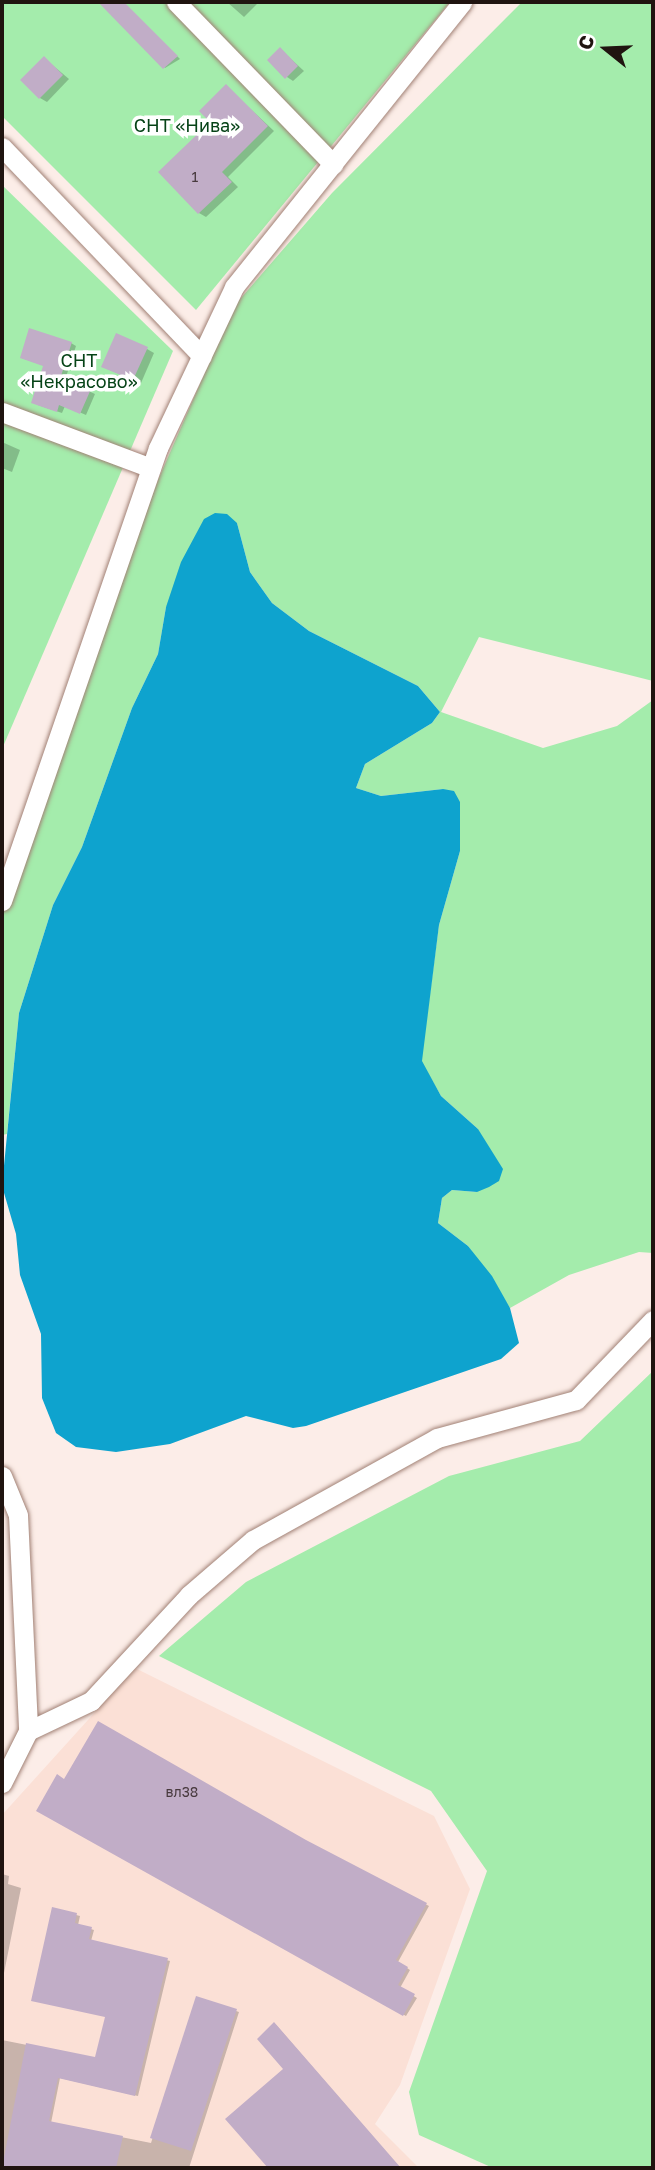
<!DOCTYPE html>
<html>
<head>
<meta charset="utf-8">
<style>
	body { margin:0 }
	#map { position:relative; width:655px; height:2170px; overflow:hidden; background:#fcede8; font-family:"Golos Text",sans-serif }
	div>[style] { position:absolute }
	.built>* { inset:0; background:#fbe0d6 }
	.green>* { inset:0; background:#a4ecac }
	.water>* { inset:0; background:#0ea3ce }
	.shadow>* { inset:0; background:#0003 }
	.building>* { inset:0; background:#c1adc7 }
	.roads { filter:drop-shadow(0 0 2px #a18175) drop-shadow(0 0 2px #a18175) }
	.minor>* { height:19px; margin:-9.5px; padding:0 9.5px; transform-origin:9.5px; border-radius:9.5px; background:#fff }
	span { translate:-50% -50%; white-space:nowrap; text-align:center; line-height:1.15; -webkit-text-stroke:7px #fff; paint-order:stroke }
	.number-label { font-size:14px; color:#483a3e }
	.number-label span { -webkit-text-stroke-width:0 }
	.park-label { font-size:18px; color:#064317 }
	.frame { position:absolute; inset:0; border:4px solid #201410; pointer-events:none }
	.north { position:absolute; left:571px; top:14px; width:70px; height:70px; -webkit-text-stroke:5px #fff; paint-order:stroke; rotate:288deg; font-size:19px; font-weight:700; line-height:28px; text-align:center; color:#201410 }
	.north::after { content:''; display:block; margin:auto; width:24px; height:32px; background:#201410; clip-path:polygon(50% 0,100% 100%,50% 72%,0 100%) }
</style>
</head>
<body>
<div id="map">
	<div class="built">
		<i style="clip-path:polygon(135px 1668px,434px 1816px,470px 1889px,400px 2085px,375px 2124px,419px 2168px,2px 2168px,2px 1815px)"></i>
	</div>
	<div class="green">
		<i style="clip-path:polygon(2px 2px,450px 2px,196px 310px,2px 116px)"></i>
		<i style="clip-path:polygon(522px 2px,653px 2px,653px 681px,479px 637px,441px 712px,543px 748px,617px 726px,653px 700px,653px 1253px,639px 1252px,569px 1275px,510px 1308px,468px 1246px,438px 1223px,442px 1198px,452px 1190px,477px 1192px,478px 1129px,441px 1096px,421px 1061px,439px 925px,460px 851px,443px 789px,381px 796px,356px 788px,365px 764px,432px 723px,440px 712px,418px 686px,309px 631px,272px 603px,250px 572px,237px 523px,166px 607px,158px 654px,132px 708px,82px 847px,53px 905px,19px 1013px,7px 1134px,2px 1135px,2px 909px,158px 480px,234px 306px,332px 193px)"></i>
		<i style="clip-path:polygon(2px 185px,173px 351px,2px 749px)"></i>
		<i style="clip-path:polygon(653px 1371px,653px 2168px,493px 2168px,419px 2135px,409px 2092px,487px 1871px,431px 1791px,159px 1656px,246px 1582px,449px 1476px,580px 1441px)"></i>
	</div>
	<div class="water">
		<i style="clip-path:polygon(215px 513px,227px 514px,237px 523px,250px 572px,272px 603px,309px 631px,418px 686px,440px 712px,432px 723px,365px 764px,356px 788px,381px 796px,443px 789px,454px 791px,460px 802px,460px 851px,439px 925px,422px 1061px,441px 1096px,478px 1129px,503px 1169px,499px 1181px,489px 1187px,477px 1192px,452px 1190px,442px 1198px,438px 1223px,468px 1246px,492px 1276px,510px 1308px,519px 1343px,501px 1359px,306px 1426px,293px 1428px,246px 1416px,170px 1444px,116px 1452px,76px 1447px,56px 1433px,42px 1398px,41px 1334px,20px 1275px,16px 1234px,2px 1186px,19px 1013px,53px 905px,82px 847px,132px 708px,158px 654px,166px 607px,181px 562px,204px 519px)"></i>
	</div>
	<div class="shadow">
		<i style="clip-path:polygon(117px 2px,123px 2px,180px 59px,165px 68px,109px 10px)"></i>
		<i style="clip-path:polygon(227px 2px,259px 2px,244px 17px)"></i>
		<i style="clip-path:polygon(280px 49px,304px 71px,293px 81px,287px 77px)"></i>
		<i style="clip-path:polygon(44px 58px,69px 79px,47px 102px,40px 98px)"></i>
		<i style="clip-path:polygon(226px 86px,274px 131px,228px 177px,238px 187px,206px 217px,199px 213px,213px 122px)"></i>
		<i style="clip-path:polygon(71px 343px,76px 346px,65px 380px,95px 394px,86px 415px,65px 406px,62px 413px,38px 405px,45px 366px,22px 358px)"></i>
		<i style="clip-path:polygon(147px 349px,154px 353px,141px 383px,110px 370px)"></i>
		<i style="clip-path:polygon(2px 442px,20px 450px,12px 472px,2px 468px)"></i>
		<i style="clip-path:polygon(65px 1781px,305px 1842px,429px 1906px,398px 1962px,410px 1970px,400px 1988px,417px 1998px,406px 2016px,38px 1810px)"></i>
		<i style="clip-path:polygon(2px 1874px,9px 1876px,8px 1884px,21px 1888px,2px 1983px)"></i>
		<i style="clip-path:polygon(53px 1909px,80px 1916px,78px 1925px,94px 1930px,91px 1941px,170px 1961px,138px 2096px,60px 2078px,51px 2123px,151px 2143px,197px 1998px,239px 2012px,189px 2168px,2px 2168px,2px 2040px,97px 2059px,106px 2017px)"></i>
		<i style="clip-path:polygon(275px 2024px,277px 2026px,400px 2168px,371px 2168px,349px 2143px,324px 2168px,270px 2168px,228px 2119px,286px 2070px)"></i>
	</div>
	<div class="building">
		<i style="clip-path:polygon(98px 2px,124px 2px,178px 56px,163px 69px)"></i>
		<i style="clip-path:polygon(280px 47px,298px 66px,285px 79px,267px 60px)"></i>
		<i style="clip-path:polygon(44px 56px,63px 75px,39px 99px,20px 80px)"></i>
		<i style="clip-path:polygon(226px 84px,268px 126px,222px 172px,232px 182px,198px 214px,158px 172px,210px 122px,199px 111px)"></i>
		<i style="clip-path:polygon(29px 328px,72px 342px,61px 376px,91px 389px,80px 414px,59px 405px,57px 412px,31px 403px,43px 366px,20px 358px)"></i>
		<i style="clip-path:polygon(116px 333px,148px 347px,133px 380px,101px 367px)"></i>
		<i style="clip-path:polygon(98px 1721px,306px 1840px,427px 1903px,396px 1960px,408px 1967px,398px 1985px,415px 1994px,403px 2016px,36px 1811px,57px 1774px,64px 1779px)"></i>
		<i style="clip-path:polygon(52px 1907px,77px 1913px,75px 1923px,92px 1927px,89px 1939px,168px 1958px,135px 2096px,58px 2078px,49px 2121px,123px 2136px,116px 2168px,2px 2168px,26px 2043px,95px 2057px,105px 2017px,31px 2001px)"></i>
		<i style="clip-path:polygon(196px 1996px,237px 2009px,191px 2151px,150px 2138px)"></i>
		<i style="clip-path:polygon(274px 2022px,401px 2168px,268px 2168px,225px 2119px,283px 2069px,257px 2039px)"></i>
	</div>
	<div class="roads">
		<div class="minor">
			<i style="left:176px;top:2px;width:226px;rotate:45.9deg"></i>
			<i style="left:2px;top:147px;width:289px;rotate:46.3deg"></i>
			<i style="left:2px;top:412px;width:159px;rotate:20.6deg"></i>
			<i style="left:2px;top:901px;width:479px;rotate:-71deg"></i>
			<i style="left:158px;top:448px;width:178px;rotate:-64.7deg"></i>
			<i style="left:234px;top:287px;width:365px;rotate:-51.3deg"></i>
			<i style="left:2px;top:1476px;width:42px;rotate:67.7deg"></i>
			<i style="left:18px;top:1515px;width:216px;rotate:87.3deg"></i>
			<i style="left:2px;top:1783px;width:58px;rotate:-63.4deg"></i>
			<i style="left:28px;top:1731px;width:70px;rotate:-25.5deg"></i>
			<i style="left:91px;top:1701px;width:144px;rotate:-47.2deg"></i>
			<i style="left:189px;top:1595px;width:84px;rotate:-40.7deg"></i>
			<i style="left:253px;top:1540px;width:210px;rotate:-29deg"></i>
			<i style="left:437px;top:1438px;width:144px;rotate:-15.3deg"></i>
			<i style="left:576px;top:1400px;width:111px;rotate:-46.1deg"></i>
		</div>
	</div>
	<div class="number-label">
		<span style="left:195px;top:177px">1</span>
		<span style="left:182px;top:1792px">вл38</span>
	</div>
	<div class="park-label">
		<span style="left:187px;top:125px">СНТ «Нива»</span>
		<span style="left:79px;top:371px">СНТ<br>«Некрасово»</span>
	</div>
	<div class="frame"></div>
	<div class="north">С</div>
</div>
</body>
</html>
